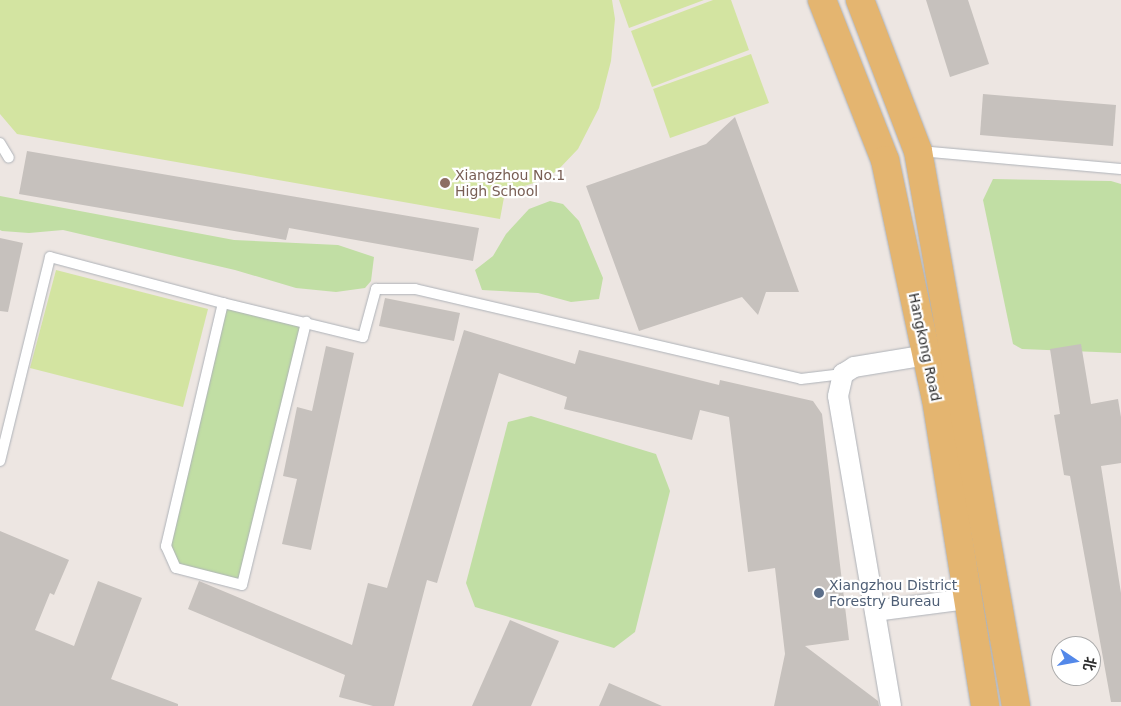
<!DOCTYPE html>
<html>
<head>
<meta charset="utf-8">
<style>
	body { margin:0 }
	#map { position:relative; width:1121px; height:706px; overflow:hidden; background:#ede6e2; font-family:"DejaVu Sans","Noto Sans SC",sans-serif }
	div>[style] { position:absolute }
	.green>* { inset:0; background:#c1dea4 }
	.pitch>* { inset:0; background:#d3e4a1 }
	.building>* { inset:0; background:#c6c1bd }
	.roads { filter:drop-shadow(0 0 1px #aeb2b8) drop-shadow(0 0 1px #aeb2b8) }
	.service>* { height:10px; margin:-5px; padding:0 5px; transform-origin:5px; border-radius:5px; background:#fff }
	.minor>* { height:20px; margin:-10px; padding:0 10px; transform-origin:10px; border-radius:10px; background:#fff }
	.primary>* { height:28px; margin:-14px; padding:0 14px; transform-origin:14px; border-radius:14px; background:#e4b570 }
	.dots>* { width:14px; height:14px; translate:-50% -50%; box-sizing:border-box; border:2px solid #fff; border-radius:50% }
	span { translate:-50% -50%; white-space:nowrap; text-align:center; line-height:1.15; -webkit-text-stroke:4.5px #fff; paint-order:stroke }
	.education-label { font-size:14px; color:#785e54 }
	.left { translate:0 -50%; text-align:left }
	.street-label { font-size:14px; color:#2d2d2d }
	.service-label { font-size:14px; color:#4e5e75 }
	.north { position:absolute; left:1051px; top:636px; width:50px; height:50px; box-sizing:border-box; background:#fff; border:1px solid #ababab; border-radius:50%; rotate:102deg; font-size:14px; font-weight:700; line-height:20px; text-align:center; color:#2d2d2d }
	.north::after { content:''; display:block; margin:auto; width:18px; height:22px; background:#5388e9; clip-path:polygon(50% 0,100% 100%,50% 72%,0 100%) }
</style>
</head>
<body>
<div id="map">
	<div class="green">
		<i style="clip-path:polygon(993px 179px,1111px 181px,1121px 184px,1121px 353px,1022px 349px,1013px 344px,983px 200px)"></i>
		<i style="clip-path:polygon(0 196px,234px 240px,338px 245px,374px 257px,371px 281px,365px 288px,336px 292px,296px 288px,235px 270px,63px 230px,29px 233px,2px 231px,0 230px)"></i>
		<i style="clip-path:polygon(550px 201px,563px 204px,579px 221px,603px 278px,599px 299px,571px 302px,538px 293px,482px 290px,475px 270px,493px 256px,506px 234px,529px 209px)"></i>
		<i style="clip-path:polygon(223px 303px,306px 322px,242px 585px,176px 568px,166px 546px)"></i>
		<i style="clip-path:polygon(531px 416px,656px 454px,670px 491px,635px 632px,614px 648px,475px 607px,466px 583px,508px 422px)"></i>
	</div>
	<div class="pitch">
		<i style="clip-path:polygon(0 0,612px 0,615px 19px,611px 61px,599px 108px,578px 149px,557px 171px,537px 182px,505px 192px,500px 219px,17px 134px,0 114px)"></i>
		<i style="clip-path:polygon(619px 0,704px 0,629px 28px)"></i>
		<i style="clip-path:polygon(713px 0,731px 0,749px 50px,652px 87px,631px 31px)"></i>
		<i style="clip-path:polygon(751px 54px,769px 103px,670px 138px,653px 89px)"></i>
		<i style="clip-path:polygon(56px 270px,208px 309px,183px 407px,30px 368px)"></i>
	</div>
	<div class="building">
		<i style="clip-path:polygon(926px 0,968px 0,989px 64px,950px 77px)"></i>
		<i style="clip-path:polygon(983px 94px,1116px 105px,1113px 146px,980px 135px)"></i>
		<i style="clip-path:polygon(735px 117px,799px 292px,766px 292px,758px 315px,742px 297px,639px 331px,586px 186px,706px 144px)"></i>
		<i style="clip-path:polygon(27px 151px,479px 228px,473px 261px,289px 228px,286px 240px,19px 194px)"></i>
		<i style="clip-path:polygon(0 238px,23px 243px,8px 312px,0 311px)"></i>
		<i style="clip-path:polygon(385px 298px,460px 313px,454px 341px,379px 326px)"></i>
		<i style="clip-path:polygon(464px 330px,575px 364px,579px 350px,719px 385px,720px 380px,813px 401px,822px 414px,849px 640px,805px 646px,878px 701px,879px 706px,774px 706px,785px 654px,775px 568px,748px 572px,729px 417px,700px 410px,692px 440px,564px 409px,567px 397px,499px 373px,437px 583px,427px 580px,394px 706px,373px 706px,339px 697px,345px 675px,188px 609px,199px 581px,352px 645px,368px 583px,387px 588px)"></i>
		<i style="clip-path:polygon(1081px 344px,1091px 404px,1118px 399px,1121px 417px,1121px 463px,1101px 466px,1121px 593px,1121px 702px,1111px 702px,1070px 476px,1064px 475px,1054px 415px,1060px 414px,1050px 349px)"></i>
		<i style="clip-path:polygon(326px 346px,354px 353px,311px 550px,282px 544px,297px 479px,283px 476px,297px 407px,312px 411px)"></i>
		<i style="clip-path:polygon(0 531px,69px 560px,54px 595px,50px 593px,35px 630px,74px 646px,98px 581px,142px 598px,111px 679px,178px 704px,178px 706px,0 706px)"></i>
		<i style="clip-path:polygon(510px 620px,559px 641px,531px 706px,472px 706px)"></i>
		<i style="clip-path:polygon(609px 683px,662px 706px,599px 706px)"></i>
	</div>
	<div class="roads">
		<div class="service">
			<i style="left:0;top:143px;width:17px;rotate:59deg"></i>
			<i style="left:919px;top:151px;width:203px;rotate:5.1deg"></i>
			<i style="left:223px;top:303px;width:250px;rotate:103.2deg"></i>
			<i style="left:166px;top:546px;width:24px;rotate:66deg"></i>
			<i style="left:176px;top:568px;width:68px;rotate:14.4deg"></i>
			<i style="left:242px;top:585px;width:271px;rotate:-76.3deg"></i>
			<i style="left:0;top:461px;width:210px;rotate:-76.2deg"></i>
			<i style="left:50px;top:257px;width:179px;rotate:14.9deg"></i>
			<i style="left:223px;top:303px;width:144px;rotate:13.7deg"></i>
			<i style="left:363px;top:337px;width:50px;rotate:-74.8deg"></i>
			<i style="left:376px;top:289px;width:39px"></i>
			<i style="left:415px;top:289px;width:396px;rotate:13.1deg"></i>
			<i style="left:801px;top:379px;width:42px;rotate:-6.8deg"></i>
		</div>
		<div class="minor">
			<i style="left:875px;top:611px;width:94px;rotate:-7.4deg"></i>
			<i style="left:891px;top:706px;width:314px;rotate:-99.7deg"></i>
			<i style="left:838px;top:396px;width:23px;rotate:-77deg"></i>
			<i style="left:843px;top:374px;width:13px;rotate:-32deg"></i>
			<i style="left:854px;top:367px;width:74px;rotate:-9.3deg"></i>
		</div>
		<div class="primary">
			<i style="left:822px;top:0;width:172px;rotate:68.5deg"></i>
			<i style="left:885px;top:160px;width:244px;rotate:78deg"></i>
			<i style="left:936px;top:399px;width:311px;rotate:80.9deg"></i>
			<i style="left:860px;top:0;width:162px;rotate:69deg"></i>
			<i style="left:918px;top:151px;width:564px;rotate:79.99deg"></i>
		</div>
	</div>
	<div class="dots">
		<i style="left:445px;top:183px;background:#8d6e63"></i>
		<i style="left:819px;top:593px;background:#5c6f8a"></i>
	</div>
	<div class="education-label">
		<span class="left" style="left:455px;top:183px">Xiangzhou No.1<br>High School</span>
	</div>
	<div class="street-label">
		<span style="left:925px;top:347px;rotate:78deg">Hangkong Road</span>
	</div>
	<div class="service-label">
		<span class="left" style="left:829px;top:593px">Xiangzhou District<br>Forestry Bureau</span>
	</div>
	<div class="north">北</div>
</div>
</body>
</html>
